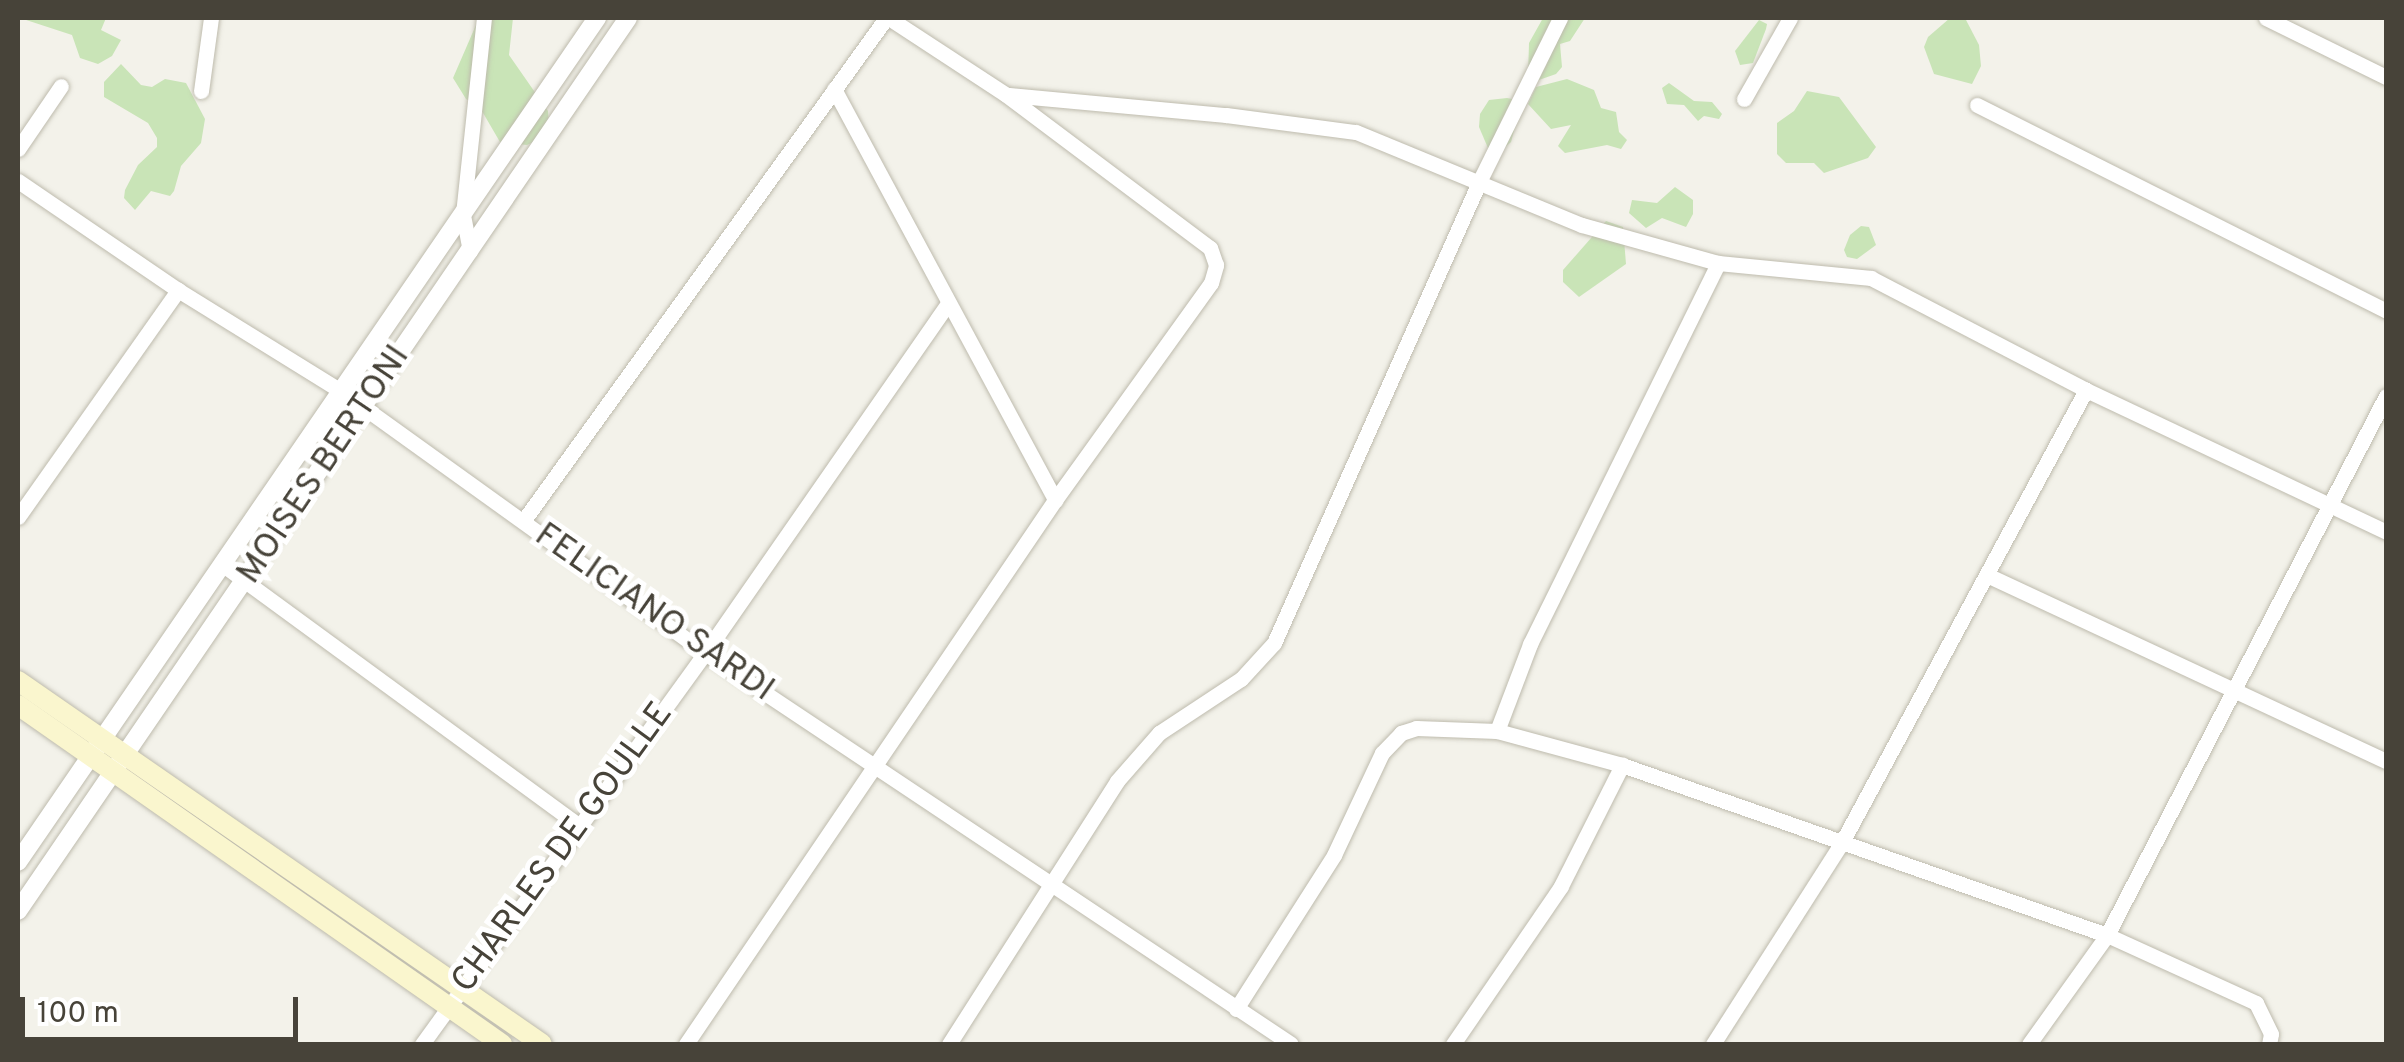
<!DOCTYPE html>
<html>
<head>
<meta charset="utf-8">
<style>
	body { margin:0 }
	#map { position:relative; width:2404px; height:1062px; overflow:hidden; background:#f3f2ea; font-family:Overpass,sans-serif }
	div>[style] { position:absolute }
	.green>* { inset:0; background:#c9e4b7 }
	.roads { filter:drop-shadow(0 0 2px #bebbad) drop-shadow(0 0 2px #bebbad) }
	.minor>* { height:15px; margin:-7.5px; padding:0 7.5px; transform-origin:7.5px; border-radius:7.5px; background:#fff }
	.tertiary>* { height:18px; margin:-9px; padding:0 9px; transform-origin:9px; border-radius:9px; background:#fff }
	.secondary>* { height:20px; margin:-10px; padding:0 10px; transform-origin:10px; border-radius:10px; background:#faf6ce }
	span { translate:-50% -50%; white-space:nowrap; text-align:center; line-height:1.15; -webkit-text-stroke:10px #fff; paint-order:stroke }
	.street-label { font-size:35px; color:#474339 }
	.frame { position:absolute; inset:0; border:20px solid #474339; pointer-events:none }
	.scale { position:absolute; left:20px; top:997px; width:278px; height:45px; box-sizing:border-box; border:5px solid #474339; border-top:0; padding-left:12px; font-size:30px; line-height:35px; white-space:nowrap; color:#474339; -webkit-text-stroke:8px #fff; paint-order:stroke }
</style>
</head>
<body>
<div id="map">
	<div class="green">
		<i style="clip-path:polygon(20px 18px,106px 18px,101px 30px,121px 40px,112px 56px,98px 64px,80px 58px,72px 35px)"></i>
		<i style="clip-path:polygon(479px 18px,513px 18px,509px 55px,548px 111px,549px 126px,542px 138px,527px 145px,500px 142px,479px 106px,466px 99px,453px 78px)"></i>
		<i style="clip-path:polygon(1543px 18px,1585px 18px,1570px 41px,1560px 44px,1562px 67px,1556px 74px,1536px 81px,1528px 77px,1529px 43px)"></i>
		<i style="clip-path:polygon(1950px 18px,1965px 18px,1979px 45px,1981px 66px,1972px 84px,1934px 74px,1924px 47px,1928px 37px)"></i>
		<i style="clip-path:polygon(1759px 20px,1767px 24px,1766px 29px,1753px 63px,1740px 65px,1735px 51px)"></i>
		<i style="clip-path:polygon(121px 64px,141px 85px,152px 87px,165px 79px,186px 83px,205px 119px,201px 143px,181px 166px,174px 191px,170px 196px,151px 191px,135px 210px,124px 198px,125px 190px,138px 165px,157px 147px,157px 138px,148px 123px,104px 97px,104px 82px)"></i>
		<i style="clip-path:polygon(1567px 79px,1594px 90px,1601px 108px,1616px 112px,1619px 132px,1627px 140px,1621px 149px,1607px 145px,1565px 153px,1558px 146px,1571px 125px,1551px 129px,1528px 104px,1536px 87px)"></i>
		<i style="clip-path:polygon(1669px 83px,1694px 101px,1712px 102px,1722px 114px,1719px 119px,1704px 116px,1698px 121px,1684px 105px,1667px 104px,1662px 88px)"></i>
		<i style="clip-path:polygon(1807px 91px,1839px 97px,1876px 147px,1868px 158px,1824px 173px,1814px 163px,1786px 163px,1777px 154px,1777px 123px,1794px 111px)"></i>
		<i style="clip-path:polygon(1507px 98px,1512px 99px,1515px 127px,1511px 142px,1503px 149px,1488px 148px,1479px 127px,1480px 114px,1489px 100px)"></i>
		<i style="clip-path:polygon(1675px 187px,1693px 200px,1693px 214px,1686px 227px,1662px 218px,1646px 228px,1629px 213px,1632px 200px,1657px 203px)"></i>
		<i style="clip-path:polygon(1606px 221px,1623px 227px,1626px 264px,1579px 297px,1563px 282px,1563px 270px)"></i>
		<i style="clip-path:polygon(1861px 226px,1869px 227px,1876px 245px,1857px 259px,1847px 257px,1844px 250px,1850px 235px)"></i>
	</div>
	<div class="roads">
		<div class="minor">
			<i style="left:2266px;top:18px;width:134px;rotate:26.2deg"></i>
			<i style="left:834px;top:89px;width:467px;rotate:61.7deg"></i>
			<i style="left:201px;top:91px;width:74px;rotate:-82.2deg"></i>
			<i style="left:1009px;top:95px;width:218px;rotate:5.3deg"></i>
			<i style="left:1226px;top:115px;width:131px;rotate:7.5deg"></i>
			<i style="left:1356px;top:132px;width:244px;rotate:22.4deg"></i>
			<i style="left:1582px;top:225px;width:141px;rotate:15.6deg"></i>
			<i style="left:1744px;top:99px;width:93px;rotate:-60.4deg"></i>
			<i style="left:1977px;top:105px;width:458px;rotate:26.7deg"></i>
			<i style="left:18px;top:149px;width:76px;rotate:-55.7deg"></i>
			<i style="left:18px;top:181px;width:194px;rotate:34.3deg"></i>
			<i style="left:178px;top:290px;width:192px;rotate:31.8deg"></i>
			<i style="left:341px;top:391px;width:448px;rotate:35.7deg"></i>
			<i style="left:705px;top:653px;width:704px;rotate:33.71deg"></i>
			<i style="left:470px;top:251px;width:38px;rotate:-101deg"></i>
			<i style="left:463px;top:214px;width:197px;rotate:-83.9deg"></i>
			<i style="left:18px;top:517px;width:278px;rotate:-54.8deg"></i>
			<i style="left:524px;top:520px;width:619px;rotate:-54.2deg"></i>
			<i style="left:223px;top:565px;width:442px;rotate:36.2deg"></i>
			<i style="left:1987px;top:575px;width:440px;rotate:25deg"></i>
			<i style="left:1497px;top:731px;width:93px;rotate:-69.2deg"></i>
			<i style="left:1530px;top:644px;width:425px;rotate:-63.7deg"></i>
			<i style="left:1718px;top:263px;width:154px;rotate:5.6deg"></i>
			<i style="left:1871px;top:278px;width:242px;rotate:27.5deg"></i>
			<i style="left:2086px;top:390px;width:332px;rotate:25.3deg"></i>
			<i style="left:1236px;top:1009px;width:183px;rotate:-57.5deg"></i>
			<i style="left:1334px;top:855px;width:113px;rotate:-64.8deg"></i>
			<i style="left:1382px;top:753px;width:28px;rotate:-46deg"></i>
			<i style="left:1401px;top:733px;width:16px;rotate:-18deg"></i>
			<i style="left:1416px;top:728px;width:81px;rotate:2.1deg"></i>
			<i style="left:1497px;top:731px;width:130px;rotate:15.2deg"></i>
			<i style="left:1622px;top:765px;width:514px;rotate:19.32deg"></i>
			<i style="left:2107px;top:935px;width:164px;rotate:24.5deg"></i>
			<i style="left:2256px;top:1003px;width:34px;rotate:64deg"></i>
			<i style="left:2271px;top:1034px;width:10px;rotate:101deg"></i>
			<i style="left:422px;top:1044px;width:483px;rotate:-54.1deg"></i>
			<i style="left:705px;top:653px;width:425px;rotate:-55.2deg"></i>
			<i style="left:686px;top:1044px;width:657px;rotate:-55.85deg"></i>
			<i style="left:1055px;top:500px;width:267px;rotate:-54.3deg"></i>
			<i style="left:1211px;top:283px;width:19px;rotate:-74deg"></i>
			<i style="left:1216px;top:265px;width:18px;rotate:-109deg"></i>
			<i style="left:1210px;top:248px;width:256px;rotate:-143.1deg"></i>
			<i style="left:1005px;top:94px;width:139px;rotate:-146.8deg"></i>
			<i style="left:949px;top:1044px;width:312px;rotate:-57.4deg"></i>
			<i style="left:1117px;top:781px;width:64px;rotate:-48.8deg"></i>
			<i style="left:1159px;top:733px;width:98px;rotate:-33.4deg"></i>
			<i style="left:1241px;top:679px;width:49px;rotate:-47.5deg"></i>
			<i style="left:1274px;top:643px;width:507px;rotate:-66.01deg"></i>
			<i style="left:1480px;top:180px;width:181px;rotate:-63.7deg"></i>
			<i style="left:1453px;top:1044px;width:191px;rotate:-55.6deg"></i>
			<i style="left:1561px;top:886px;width:136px;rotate:-63.2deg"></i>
			<i style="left:1713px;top:1044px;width:237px;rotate:-57.4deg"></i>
			<i style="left:1841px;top:844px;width:516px;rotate:-61.65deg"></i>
			<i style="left:2029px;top:1044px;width:134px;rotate:-54.4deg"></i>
			<i style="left:2107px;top:935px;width:607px;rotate:-62.63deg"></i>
		</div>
		<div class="tertiary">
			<i style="left:18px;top:862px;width:1024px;rotate:-55.55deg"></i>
			<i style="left:18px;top:911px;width:1081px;rotate:-55.66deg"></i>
		</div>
		<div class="secondary">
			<i style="left:18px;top:681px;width:637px;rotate:34.71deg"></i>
			<i style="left:18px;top:705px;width:591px;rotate:35.01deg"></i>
		</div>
	</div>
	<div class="street-label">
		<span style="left:324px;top:465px;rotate:-56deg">MOISES BERTONI</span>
		<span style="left:654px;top:613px;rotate:35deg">FELICIANO SARDI</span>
		<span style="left:563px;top:848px;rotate:-54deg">CHARLES DE GOULLE</span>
	</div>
	<div class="frame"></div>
	<div class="scale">100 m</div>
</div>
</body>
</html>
